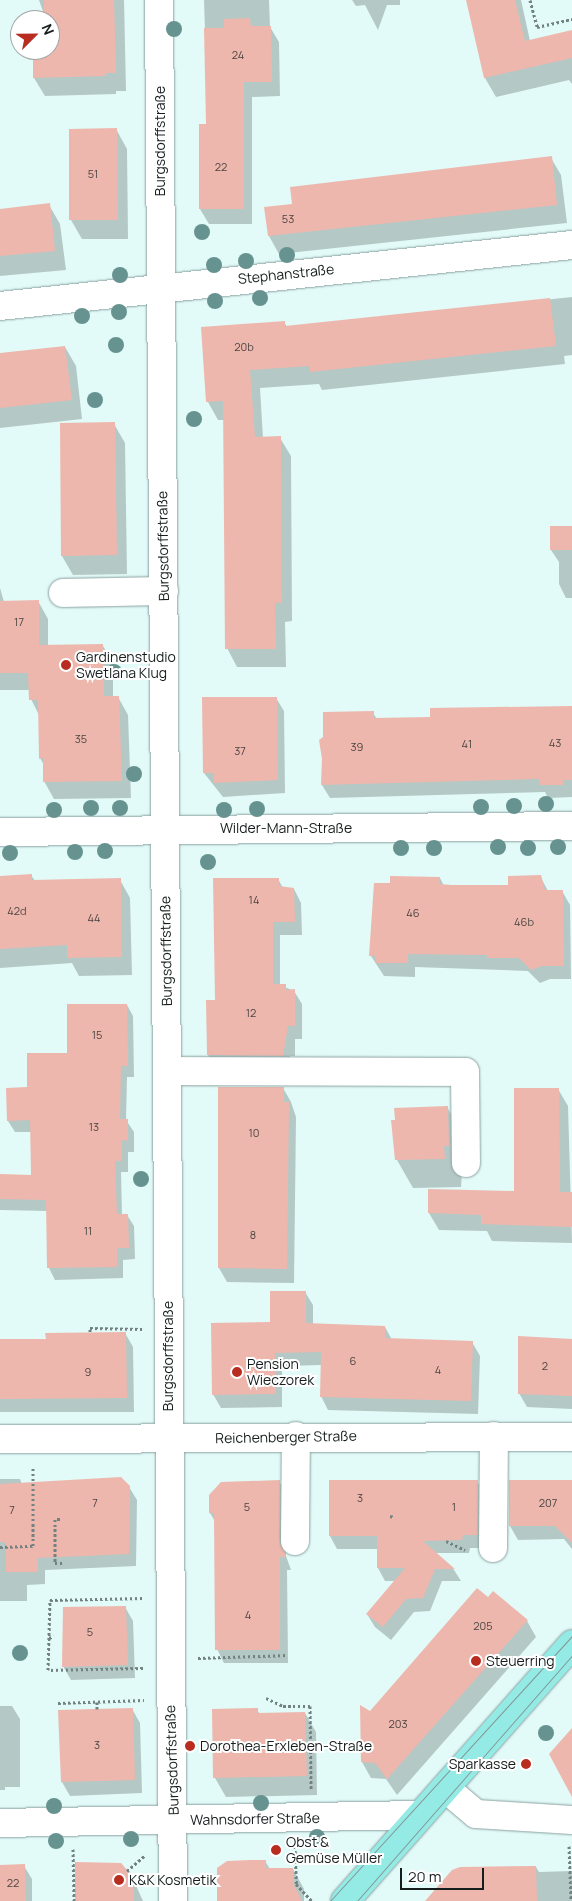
<!DOCTYPE html>
<html>
<head>
<meta charset="utf-8">
<style>
	body { margin:0 }
	#map { position:relative; width:572px; height:1901px; overflow:hidden; background:#e2faf8; font-family:Manrope,sans-serif }
	div>[style] { position:absolute }
	.shadow>* { inset:0; background:#0003 }
	.building>* { inset:0; background:#eeb7ad }
	.path>* { height:3px; margin-top:-1.5px; transform-origin:0; background:repeating-linear-gradient(90deg,#728281 0 2.5px,transparent 0 5px) }
	.roads { filter:drop-shadow(0 0 1px #8ba2a0) drop-shadow(0 0 1px #8ba2a0) }
	.minor>* { height:28px; margin:-14px; padding:0 14px; transform-origin:14px; border-radius:14px; background:#fff }
	.major>* { height:28px; margin:-14px; padding:0 14px; transform-origin:14px; border-radius:14px; background:#94eae4 }
	.tram>* { height:1px; margin:-0.5px; padding:0 0.5px; transform-origin:0.5px; border-radius:0.5px; background:#839493 }
	.trees>* { width:16px; height:16px; margin:-8px; border-radius:50%; background:#669390 }
	.dots>* { width:14px; height:14px; translate:-50% -50%; box-sizing:border-box; border:2px solid #fff; border-radius:50% }
	span { translate:-50% -50%; white-space:nowrap; text-align:center; line-height:1.15; -webkit-text-stroke:4px #fff; paint-order:stroke }
	.number-label { font-size:11px; color:#4b4441 }
	.number-label span { -webkit-text-stroke-width:0 }
	.street-label { font-size:14px; color:#151e1d }
	.poi-label { font-size:14px; color:#151e1d }
	.left { translate:0 -50%; text-align:left }
	.right { translate:-100% -50%; text-align:right }
	.north { position:absolute; left:10px; top:10px; width:50px; height:50px; box-sizing:border-box; background:#fff; border:1px solid #a1a5a5; border-radius:50%; rotate:67deg; font-size:14px; font-weight:700; line-height:20px; text-align:center; color:#151e1d }
	.north::after { content:''; display:block; margin:auto; width:18px; height:22px; background:#b92c20; clip-path:polygon(50% 0,100% 100%,50% 72%,0 100%) }
	.scale { position:absolute; left:400px; top:1868px; width:84px; height:22px; box-sizing:border-box; border:2px solid #151e1d; border-top:0; padding-left:6px; font-size:15px; line-height:18px; white-space:nowrap; color:#151e1d; -webkit-text-stroke:4px #fff; paint-order:stroke }
</style>
</head>
<body>
<div id="map">
	<div class="shadow">
		<i style="clip-path:polygon(124px 0,126px 91px,116px 91px,116px 94px,45px 96px,34px 78px,34px 50px,50px 50px,50px 20px,46px 20px,39px 0)"></i>
		<i style="clip-path:polygon(204px 0,269px 0,270px 27px,279px 42px,280px 96px,252px 97px,252px 224px,209px 224px,200px 209px,200px 125px,208px 125px)"></i>
		<i style="clip-path:polygon(352px 0,400px 0,400px 5px,387px 5px,378px 30px,365px 5px,356px 6px)"></i>
		<i style="clip-path:polygon(467px 0,521px 0,530px 41px,572px 32px,572px 84px,569px 80px,496px 97px,485px 78px)"></i>
		<i style="clip-path:polygon(116px 129px,127px 149px,128px 239px,82px 239px,71px 220px,70px 130px)"></i>
		<i style="clip-path:polygon(551px 158px,561px 175px,567px 223px,279px 254px,269px 236px,265px 208px,293px 205px,291px 188px)"></i>
		<i style="clip-path:polygon(49px 205px,60px 224px,66px 270px,0 276px,0 210px)"></i>
		<i style="clip-path:polygon(572px 297px,572px 355px,564px 356px,565px 364px,322px 390px,319px 384px,260px 388px,263px 438px,280px 438px,291px 456px,292px 621px,285px 622px,286px 667px,237px 667px,227px 648px,224px 420px,218px 420px,208px 402px,284px 322px,287px 327px)"></i>
		<i style="clip-path:polygon(65px 347px,76px 366px,82px 419px,0 428px,0 354px)"></i>
		<i style="clip-path:polygon(114px 424px,125px 443px,127px 574px,73px 575px,62px 556px)"></i>
		<i style="clip-path:polygon(572px 528px,572px 598px,566px 598px,559px 584px,559px 562px,551px 550px)"></i>
		<i style="clip-path:polygon(0 588px,4px 602px,38px 601px,48px 619px,48px 646px,103px 646px,113px 663px,113px 697px,118px 697px,128px 715px,131px 798px,54px 799px,44px 781px,44px 765px,40px 758px,39px 715px,31px 699px,30px 690px,0 690px)"></i>
		<i style="clip-path:polygon(276px 698px,284px 711px,285px 793px,223px 797px,204px 773px)"></i>
		<i style="clip-path:polygon(572px 707px,572px 797px,548px 798px,545px 792px,330px 798px,322px 785px,373px 713px,377px 719px,431px 719px)"></i>
		<i style="clip-path:polygon(31px 875px,35px 881px,120px 880px,130px 898px,132px 975px,79px 976px,72px 963px,0 968px,0 877px)"></i>
		<i style="clip-path:polygon(540px 876px,548px 891px,562px 891px,570px 905px,571px 979px,550px 979px,540px 983px,528px 971px,415px 967px,415px 977px,384px 976px,371px 956px,391px 884px,440px 878px,444px 886px,509px 886px)"></i>
		<i style="clip-path:polygon(278px 879px,283px 888px,294px 889px,301px 903px,302px 935px,280px 935px,280px 985px,294px 991px,302px 1004px,302px 1039px,295px 1039px,295px 1056px,290px 1056px,290px 1069px,216px 1069px,208px 1055px,217px 1001px)"></i>
		<i style="clip-path:polygon(127px 1005px,133px 1016px,134px 1077px,127px 1077px,126px 1120px,134px 1132px,134px 1152px,128px 1152px,128px 1172px,121px 1172px,122px 1215px,127px 1215px,134px 1226px,135px 1259px,123px 1260px,123px 1278px,55px 1280px,49px 1268px,48px 1211px,0 1210px,0 1175px,32px 1176px,32px 1132px,15px 1132px,8px 1121px,28px 1089px)"></i>
		<i style="clip-path:polygon(219px 1088px,283px 1088px,291px 1102px,296px 1117px,294px 1283px,227px 1282px,219px 1268px)"></i>
		<i style="clip-path:polygon(558px 1089px,568px 1106px,572px 1243px,492px 1241px,487px 1231px,439px 1230px,429px 1213px,516px 1192px)"></i>
		<i style="clip-path:polygon(447px 1107px,464px 1136px,461px 1187px,413px 1188px,397px 1160px)"></i>
		<i style="clip-path:polygon(305px 1292px,313px 1305px,313px 1324px,385px 1327px,392px 1340px,472px 1342px,480px 1356px,478px 1414px,328px 1410px,321px 1396px,322px 1365px,282px 1366px,282px 1407px,221px 1408px,213px 1394px,271px 1324px)"></i>
		<i style="clip-path:polygon(125px 1333px,133px 1347px,134px 1412px,0 1412px,0 1341px,47px 1340px)"></i>
		<i style="clip-path:polygon(572px 1340px,572px 1409px,527px 1407px,519px 1393px)"></i>
		<i style="clip-path:polygon(0 1479px,20px 1479px,22px 1484px,129px 1487px,137px 1500px,136px 1566px,45px 1570px,45px 1584px,27px 1585px,27px 1601px,0 1601px)"></i>
		<i style="clip-path:polygon(572px 1480px,572px 1549px,564px 1539px,518px 1540px,510px 1526px,510px 1481px)"></i>
		<i style="clip-path:polygon(279px 1481px,287px 1495px,286px 1556px,291px 1570px,287px 1570px,288px 1663px,224px 1663px,217px 1649px,216px 1523px,210px 1513px,210px 1495px)"></i>
		<i style="clip-path:polygon(477px 1481px,485px 1494px,484px 1548px,470px 1548px,469px 1553px,436px 1553px,454px 1570px,461px 1581px,442px 1581px,430px 1611px,414px 1612px,391px 1640px,375px 1627px,367px 1614px,396px 1581px,385px 1581px,378px 1568px,378px 1549px,337px 1549px,330px 1536px)"></i>
		<i style="clip-path:polygon(488px 1599px,527px 1621px,536px 1637px,397px 1795px,386px 1779px,371px 1778px,362px 1762px,370px 1712px)"></i>
		<i style="clip-path:polygon(125px 1607px,133px 1621px,135px 1678px,71px 1680px,63px 1666px)"></i>
		<i style="clip-path:polygon(0 1706px,12px 1706px,20px 1719px,20px 1787px,5px 1787px,5px 1790px,0 1790px)"></i>
		<i style="clip-path:polygon(132px 1709px,140px 1723px,142px 1793px,70px 1796px,62px 1782px)"></i>
		<i style="clip-path:polygon(257px 1710px,260px 1714px,305px 1713px,316px 1732px,317px 1795px,226px 1797px,215px 1778px)"></i>
		<i style="clip-path:polygon(265px 1861px,270px 1869px,293px 1869px,304px 1889px,304px 1901px,217px 1901px,218px 1869px)"></i>
		<i style="clip-path:polygon(0 1866px,24px 1866px,32px 1879px,32px 1901px,0 1901px)"></i>
		<i style="clip-path:polygon(536px 1867px,539px 1872px,572px 1871px,572px 1901px,435px 1901px)"></i>
		<i style="clip-path:polygon(133px 1879px,143px 1901px,76px 1901px)"></i>
	</div>
	<div class="building">
		<i style="clip-path:polygon(44px 0,114px 0,116px 73px,106px 73px,106px 76px,33px 78px,33px 50px,50px 50px,50px 20px,44px 20px)"></i>
		<i style="clip-path:polygon(466px 0,515px 0,525px 41px,572px 30px,572px 58px,484px 78px)"></i>
		<i style="clip-path:polygon(250px 18px,251px 26px,271px 26px,272px 82px,244px 82px,244px 209px,199px 209px,199px 124px,206px 124px,204px 28px,224px 28px,224px 19px)"></i>
		<i style="clip-path:polygon(117px 128px,118px 220px,69px 220px,69px 129px)"></i>
		<i style="clip-path:polygon(552px 156px,557px 205px,268px 236px,264px 207px,292px 204px,290px 187px)"></i>
		<i style="clip-path:polygon(50px 203px,55px 251px,0 256px,0 209px)"></i>
		<i style="clip-path:polygon(550px 298px,556px 346px,310px 372px,310px 366px,250px 370px,255px 437px,281px 436px,282px 603px,275px 603px,276px 649px,225px 649px,223px 401px,206px 402px,201px 327px,285px 321px,285px 326px)"></i>
		<i style="clip-path:polygon(65px 346px,72px 400px,0 408px,0 353px)"></i>
		<i style="clip-path:polygon(115px 422px,117px 555px,61px 556px,60px 423px)"></i>
		<i style="clip-path:polygon(550px 526px,572px 526px,572px 550px,550px 550px)"></i>
		<i style="clip-path:polygon(39px 600px,39px 645px,103px 644px,104px 696px,119px 696px,122px 781px,43px 782px,43px 758px,39px 759px,38px 700px,29px 700px,28px 673px,0 673px,0 601px)"></i>
		<i style="clip-path:polygon(202px 697px,277px 697px,278px 780px,214px 783px,214px 773px,203px 773px)"></i>
		<i style="clip-path:polygon(572px 706px,572px 780px,563px 780px,563px 785px,539px 785px,539px 779px,321px 785px,322px 759px,319px 740px,323px 737px,323px 712px,374px 711px,374px 718px,430px 717px,430px 708px)"></i>
		<i style="clip-path:polygon(32px 874px,32px 880px,121px 878px,122px 957px,67px 958px,67px 945px,0 949px,0 876px)"></i>
		<i style="clip-path:polygon(541px 875px,545px 890px,563px 890px,564px 966px,542px 966px,531px 970px,519px 958px,487px 958px,487px 955px,408px 954px,408px 963px,375px 963px,375px 956px,369px 956px,374px 883px,390px 883px,390px 876px,440px 877px,440px 884px,451px 885px,508px 885px,508px 876px)"></i>
		<i style="clip-path:polygon(213px 878px,279px 878px,279px 886px,294px 888px,295px 922px,273px 922px,273px 984px,286px 984px,286px 990px,295px 989px,295px 1026px,288px 1026px,283px 1056px,207px 1055px,206px 1000px,215px 1000px)"></i>
		<i style="clip-path:polygon(67px 1004px,127px 1004px,128px 1066px,121px 1066px,120px 1119px,128px 1119px,128px 1141px,122px 1140px,122px 1161px,115px 1161px,117px 1214px,128px 1214px,129px 1248px,117px 1248px,117px 1267px,47px 1268px,46px 1200px,0 1199px,0 1174px,31px 1175px,30px 1120px,7px 1121px,6px 1088px,27px 1087px,27px 1053px,67px 1053px)"></i>
		<i style="clip-path:polygon(218px 1087px,284px 1087px,284px 1102px,289px 1102px,287px 1269px,218px 1268px)"></i>
		<i style="clip-path:polygon(514px 1088px,559px 1088px,560px 1192px,572px 1192px,572px 1227px,481px 1224px,481px 1215px,428px 1213px,428px 1189px,514px 1191px)"></i>
		<i style="clip-path:polygon(448px 1106px,449px 1146px,444px 1146px,445px 1159px,395px 1160px,391px 1120px,395px 1120px,394px 1108px)"></i>
		<i style="clip-path:polygon(270px 1291px,306px 1291px,306px 1323px,385px 1326px,385px 1338px,473px 1341px,471px 1401px,320px 1397px,321px 1352px,275px 1353px,276px 1394px,212px 1395px,211px 1323px,270px 1322px)"></i>
		<i style="clip-path:polygon(126px 1332px,127px 1398px,0 1399px,0 1339px,46px 1339px,45px 1333px)"></i>
		<i style="clip-path:polygon(518px 1336px,572px 1339px,572px 1396px,518px 1394px)"></i>
		<i style="clip-path:polygon(121px 1477px,130px 1486px,129px 1554px,38px 1558px,38px 1572px,6px 1572px,6px 1542px,0 1542px,0 1484px)"></i>
		<i style="clip-path:polygon(280px 1480px,279px 1541px,285px 1552px,285px 1557px,280px 1557px,280px 1650px,215px 1650px,214px 1513px,209px 1513px,209px 1495px,221px 1482px)"></i>
		<i style="clip-path:polygon(329px 1480px,478px 1480px,477px 1535px,463px 1535px,462px 1540px,423px 1541px,455px 1569px,435px 1569px,423px 1598px,406px 1599px,383px 1627px,366px 1614px,405px 1568px,377px 1568px,377px 1536px,329px 1536px)"></i>
		<i style="clip-path:polygon(509px 1480px,572px 1480px,572px 1543px,555px 1526px,509px 1526px)"></i>
		<i style="clip-path:polygon(477px 1588px,488px 1597px,493px 1591px,528px 1620px,387px 1779px,375px 1763px,361px 1762px,360px 1705px,370px 1711px)"></i>
		<i style="clip-path:polygon(126px 1606px,128px 1665px,62px 1667px,63px 1607px)"></i>
		<i style="clip-path:polygon(133px 1708px,135px 1780px,61px 1782px,58px 1710px)"></i>
		<i style="clip-path:polygon(258px 1708px,258px 1713px,305px 1712px,307px 1776px,213px 1778px,212px 1709px)"></i>
		<i style="clip-path:polygon(572px 1728px,572px 1797px,549px 1754px)"></i>
		<i style="clip-path:polygon(251px 1860px,266px 1860px,266px 1868px,293px 1868px,294px 1885px,302px 1901px,217px 1901px,217px 1868px,227px 1861px)"></i>
		<i style="clip-path:polygon(75px 1862px,121px 1863px,134px 1878px,134px 1901px,75px 1901px)"></i>
		<i style="clip-path:polygon(25px 1864px,26px 1901px,0 1901px,0 1865px)"></i>
		<i style="clip-path:polygon(536px 1866px,537px 1901px,425px 1901px,452px 1870px,460px 1867px)"></i>
	</div>
	<div class="path">
		<i style="left:530px;top:0;width:28px;rotate:75deg"></i>
		<i style="left:537px;top:27px;width:36px;rotate:-13deg"></i>
		<i style="left:90px;top:1332px;width:4px;rotate:-90deg"></i>
		<i style="left:90px;top:1328px;width:52px;rotate:1.1deg"></i>
		<i style="left:390px;top:1516px;width:4px;rotate:14deg"></i>
		<i style="left:60px;top:1519px;width:5px;rotate:180deg"></i>
		<i style="left:55px;top:1519px;width:44px;rotate:90deg"></i>
		<i style="left:55px;top:1563px;width:8px"></i>
		<i style="left:446px;top:1541px;width:21px;rotate:25deg"></i>
		<i style="left:0;top:1547px;width:33px;rotate:-2deg"></i>
		<i style="left:33px;top:1546px;width:80px;rotate:-90deg"></i>
		<i style="left:49px;top:1638px;width:5px;rotate:-22deg"></i>
		<i style="left:198px;top:1658px;width:90px;rotate:-1.9deg"></i>
		<i style="left:143px;top:1668px;width:95px;rotate:178.8deg"></i>
		<i style="left:48px;top:1670px;width:70px;rotate:-88.4deg"></i>
		<i style="left:50px;top:1600px;width:93px;rotate:-1.2deg"></i>
		<i style="left:266px;top:1698px;width:19px;rotate:25deg"></i>
		<i style="left:283px;top:1706px;width:27px"></i>
		<i style="left:310px;top:1706px;width:84px;rotate:89.3deg"></i>
		<i style="left:58px;top:1703px;width:86px;rotate:-2deg"></i>
		<i style="left:97px;top:1709px;width:7px;rotate:-90deg"></i>
		<i style="left:295px;top:1846px;width:38px;rotate:88deg"></i>
		<i style="left:296px;top:1884px;width:23px;rotate:47deg"></i>
		<i style="left:569px;top:1846px;width:55px;rotate:87.9deg"></i>
		<i style="left:73px;top:1849px;width:52px;rotate:88.9deg"></i>
		<i style="left:127px;top:1871px;width:23px;rotate:-41deg"></i>
	</div>
	<div class="roads">
		<div class="minor">
			<i style="left:159px;top:0;width:1901px;rotate:89.58deg"></i>
			<i style="left:0;top:306px;width:575px;rotate:-6.09deg"></i>
			<i style="left:63px;top:593px;width:101px;rotate:-1.1deg"></i>
			<i style="left:0;top:832px;width:572px;rotate:-0.6deg"></i>
			<i style="left:167px;top:1071px;width:298px;rotate:0.2deg"></i>
			<i style="left:465px;top:1072px;width:91px;rotate:89.4deg"></i>
			<i style="left:0;top:1439px;width:572px;rotate:-0.2deg"></i>
			<i style="left:295px;top:1541px;width:105px;rotate:-89.5deg"></i>
			<i style="left:493px;top:1548px;width:112px;rotate:-89.5deg"></i>
			<i style="left:445px;top:1788px;width:40px;rotate:40deg"></i>
			<i style="left:476px;top:1814px;width:96px;rotate:3.6deg"></i>
			<i style="left:0;top:1823px;width:420px;rotate:-1.1deg"></i>
		</div>
		<div class="major">
			<i style="left:345px;top:1901px;width:343px;rotate:-48.5deg"></i>
		</div>
	</div>
	<div class="tram">
		<i style="left:330px;top:1901px;width:359px;rotate:-47.6deg"></i>
		<i style="left:357px;top:1901px;width:327px;rotate:-48.8deg"></i>
	</div>
	<div class="trees">
		<i style="left:174px;top:29px"></i>
		<i style="left:202px;top:232px"></i>
		<i style="left:287px;top:255px"></i>
		<i style="left:246px;top:261px"></i>
		<i style="left:214px;top:265px"></i>
		<i style="left:120px;top:275px"></i>
		<i style="left:260px;top:298px"></i>
		<i style="left:215px;top:301px"></i>
		<i style="left:119px;top:312px"></i>
		<i style="left:82px;top:316px"></i>
		<i style="left:116px;top:345px"></i>
		<i style="left:95px;top:400px"></i>
		<i style="left:194px;top:419px"></i>
		<i style="left:114px;top:672px"></i>
		<i style="left:134px;top:774px"></i>
		<i style="left:546px;top:804px"></i>
		<i style="left:514px;top:806px"></i>
		<i style="left:481px;top:807px"></i>
		<i style="left:91px;top:808px"></i>
		<i style="left:120px;top:808px"></i>
		<i style="left:257px;top:809px"></i>
		<i style="left:54px;top:810px"></i>
		<i style="left:224px;top:810px"></i>
		<i style="left:498px;top:847px"></i>
		<i style="left:558px;top:847px"></i>
		<i style="left:401px;top:848px"></i>
		<i style="left:434px;top:848px"></i>
		<i style="left:528px;top:848px"></i>
		<i style="left:105px;top:851px"></i>
		<i style="left:75px;top:852px"></i>
		<i style="left:10px;top:853px"></i>
		<i style="left:208px;top:862px"></i>
		<i style="left:141px;top:1179px"></i>
		<i style="left:20px;top:1653px"></i>
		<i style="left:546px;top:1733px"></i>
		<i style="left:261px;top:1803px"></i>
		<i style="left:54px;top:1806px"></i>
		<i style="left:317px;top:1837px"></i>
		<i style="left:131px;top:1839px"></i>
		<i style="left:56px;top:1841px"></i>
	</div>
	<div class="dots">
		<i style="left:66px;top:665px;background:#b92c20"></i>
		<i style="left:237px;top:1372px;background:#b92c20"></i>
		<i style="left:476px;top:1661px;background:#b92c20"></i>
		<i style="left:190px;top:1746px;background:#b92c20"></i>
		<i style="left:526px;top:1764px;background:#b92c20"></i>
		<i style="left:276px;top:1850px;background:#b92c20"></i>
		<i style="left:119px;top:1880px;background:#b92c20"></i>
	</div>
	<div class="number-label">
		<span style="left:238px;top:55px">24</span>
		<span style="left:221px;top:167px">22</span>
		<span style="left:93px;top:174px">51</span>
		<span style="left:288px;top:219px">53</span>
		<span style="left:244px;top:347px">20b</span>
		<span style="left:19px;top:622px">17</span>
		<span style="left:81px;top:739px">35</span>
		<span style="left:555px;top:743px">43</span>
		<span style="left:467px;top:744px">41</span>
		<span style="left:357px;top:747px">39</span>
		<span style="left:240px;top:751px">37</span>
		<span style="left:254px;top:900px">14</span>
		<span style="left:17px;top:911px">42d</span>
		<span style="left:413px;top:913px">46</span>
		<span style="left:94px;top:918px">44</span>
		<span style="left:524px;top:922px">46b</span>
		<span style="left:251px;top:1013px">12</span>
		<span style="left:97px;top:1035px">15</span>
		<span style="left:94px;top:1127px">13</span>
		<span style="left:254px;top:1133px">10</span>
		<span style="left:88px;top:1231px">11</span>
		<span style="left:253px;top:1235px">8</span>
		<span style="left:353px;top:1361px">6</span>
		<span style="left:545px;top:1366px">2</span>
		<span style="left:438px;top:1370px">4</span>
		<span style="left:88px;top:1372px">9</span>
		<span style="left:360px;top:1498px">3</span>
		<span style="left:95px;top:1503px">7</span>
		<span style="left:548px;top:1503px">207</span>
		<span style="left:247px;top:1507px">5</span>
		<span style="left:454px;top:1507px">1</span>
		<span style="left:12px;top:1510px">7</span>
		<span style="left:248px;top:1615px">4</span>
		<span style="left:483px;top:1626px">205</span>
		<span style="left:90px;top:1632px">5</span>
		<span style="left:398px;top:1724px">203</span>
		<span style="left:97px;top:1745px">3</span>
		<span style="left:13px;top:1883px">22</span>
	</div>
	<div class="street-label">
		<span style="left:160px;top:141px;rotate:-90deg">Burgsdorffstraße</span>
		<span style="left:286px;top:274px;rotate:-6deg">Stephanstraße</span>
		<span style="left:163px;top:546px;rotate:-91deg">Burgsdorffstraße</span>
		<span style="left:286px;top:828px">Wilder-Mann-Straße</span>
		<span style="left:166px;top:951px;rotate:-91deg">Burgsdorffstraße</span>
		<span style="left:168px;top:1356px;rotate:-90deg">Burgsdorffstraße</span>
		<span style="left:286px;top:1437px;rotate:-1deg">Reichenberger Straße</span>
		<span style="left:172px;top:1760px;rotate:-92deg">Burgsdorffstraße</span>
		<span style="left:255px;top:1819px;rotate:-1deg">Wahnsdorfer Straße</span>
	</div>
	<div class="poi-label">
		<span class="left" style="left:76px;top:665px">Gardinenstudio<br>Swetlana Klug</span>
		<span class="left" style="left:247px;top:1372px">Pension<br>Wieczorek</span>
		<span class="left" style="left:486px;top:1661px">Steuerring</span>
		<span class="left" style="left:200px;top:1746px">Dorothea-Erxleben-Straße</span>
		<span class="right" style="left:516px;top:1764px">Sparkasse</span>
		<span class="left" style="left:286px;top:1850px">Obst &amp;<br>Gemüse Müller</span>
		<span class="left" style="left:129px;top:1880px">K&amp;K Kosmetik</span>
	</div>
	<div class="north">N</div>
	<div class="scale">20 m</div>
</div>
</body>
</html>
